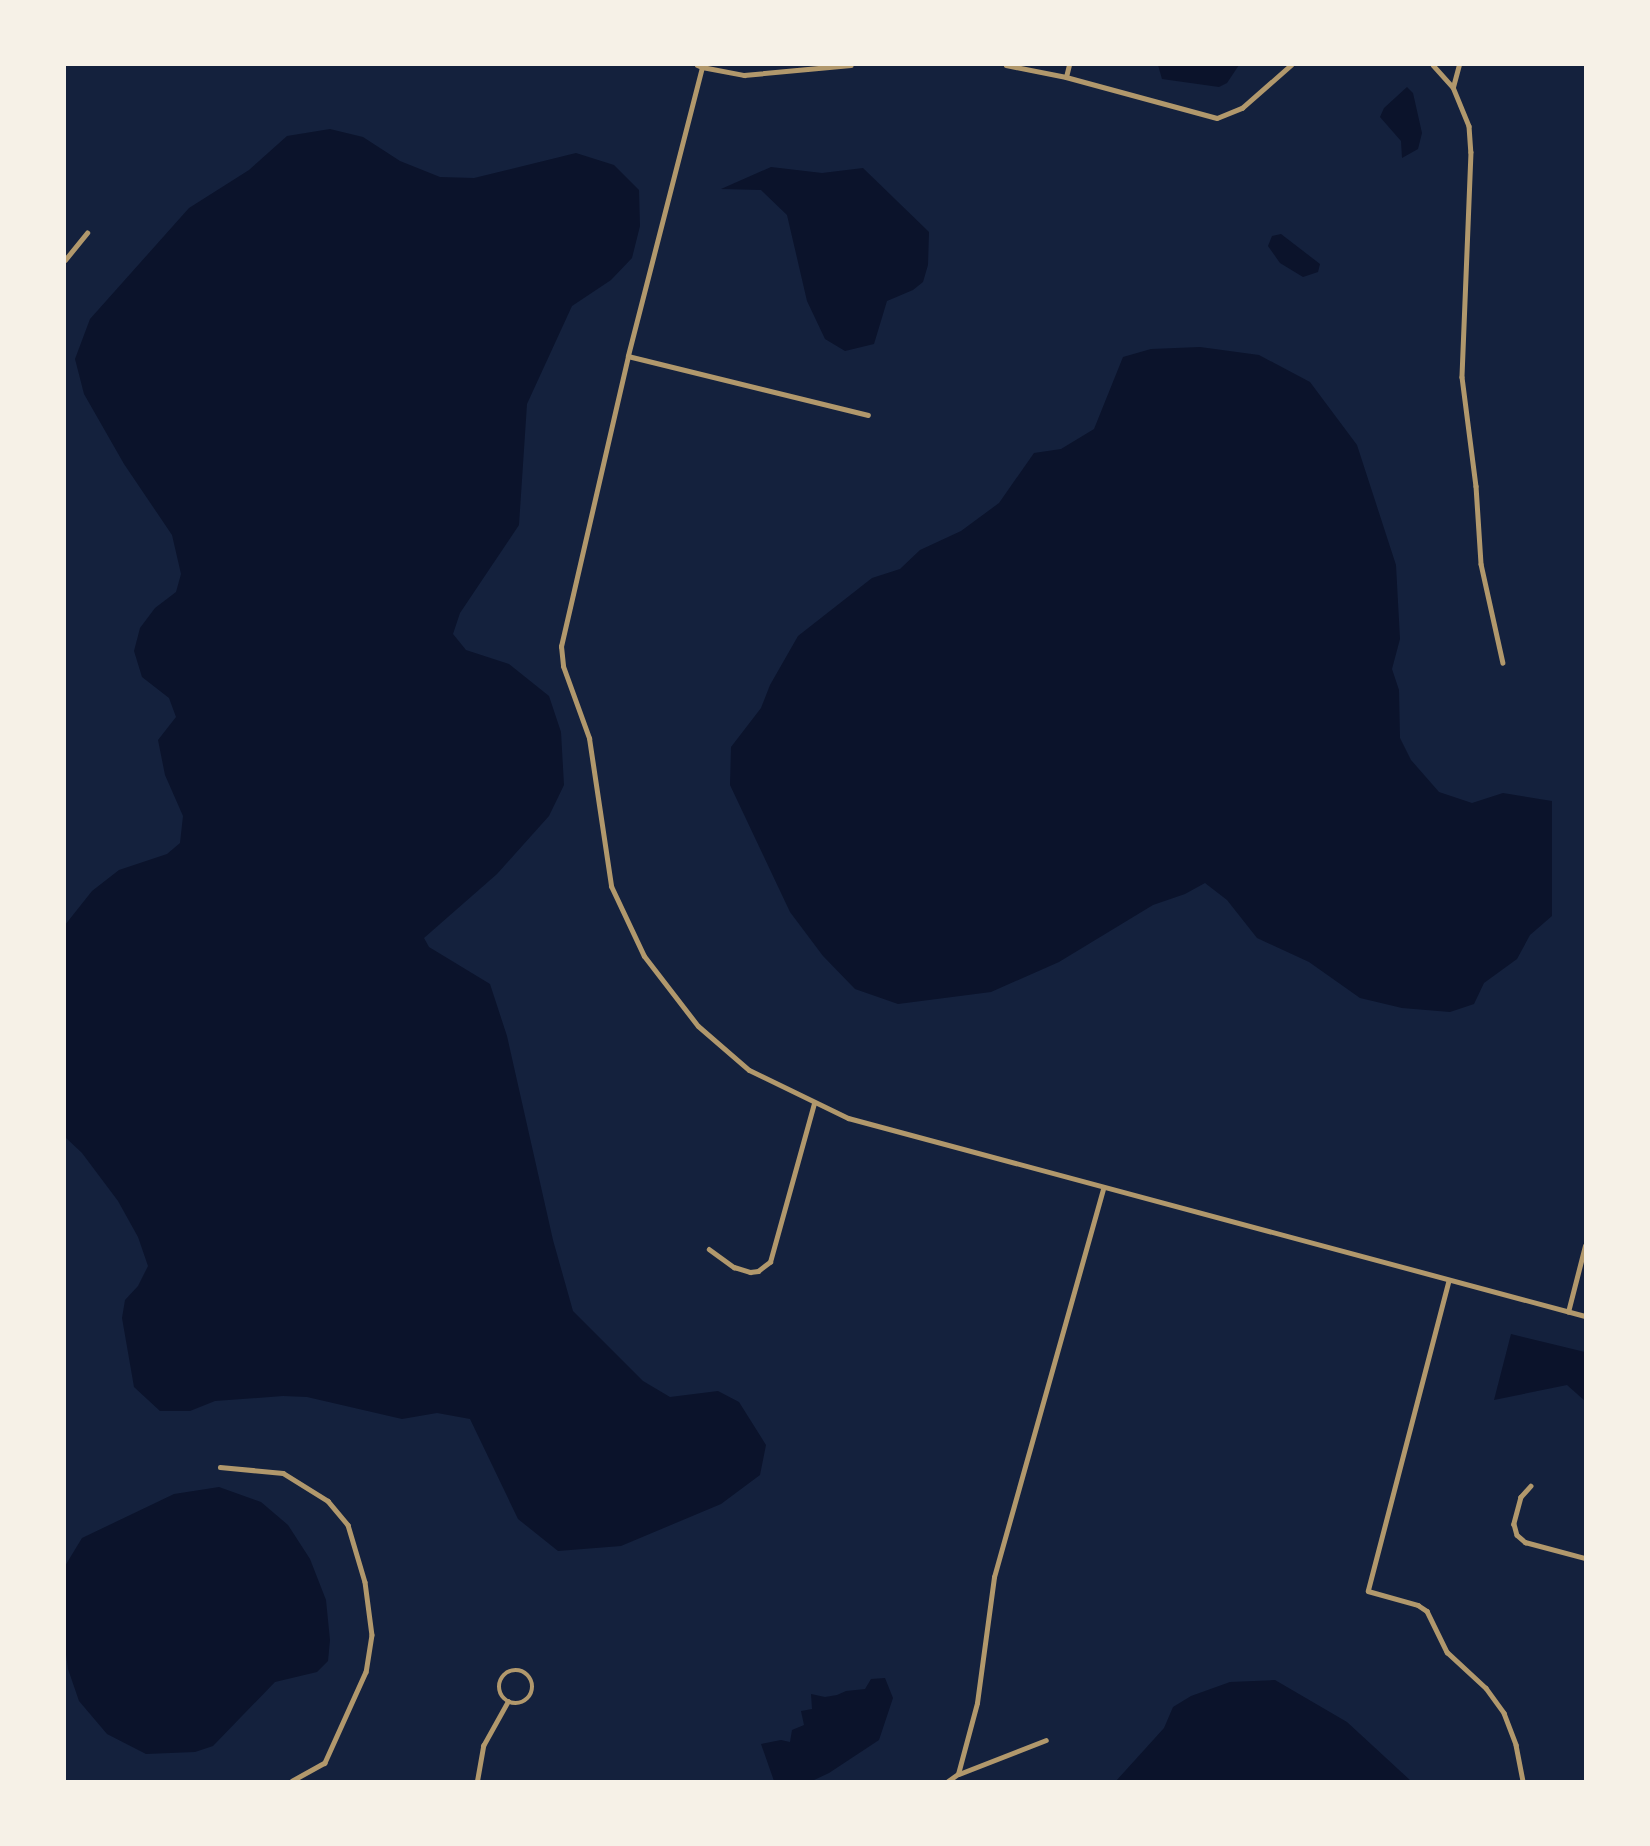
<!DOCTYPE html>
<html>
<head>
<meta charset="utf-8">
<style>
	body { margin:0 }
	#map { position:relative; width:1650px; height:1846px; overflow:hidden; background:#14213d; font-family:"Titillium Web",sans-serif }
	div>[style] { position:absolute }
	.water>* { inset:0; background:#0b132b }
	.minor>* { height:4.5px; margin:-2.25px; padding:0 2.25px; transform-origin:2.25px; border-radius:2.25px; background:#b1986c }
	.minor>.ring { margin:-2.25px; padding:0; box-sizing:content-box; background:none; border:4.5px solid #b1986c; border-radius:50% }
	.tertiary>* { height:5px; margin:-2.5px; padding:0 2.5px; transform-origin:2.5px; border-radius:2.5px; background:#b1986c }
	span { translate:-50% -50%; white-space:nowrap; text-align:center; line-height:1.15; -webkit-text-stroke:5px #f6f1e7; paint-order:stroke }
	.frame { position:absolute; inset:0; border:66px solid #f6f1e7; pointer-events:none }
</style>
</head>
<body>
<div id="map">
	<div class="water">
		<i style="clip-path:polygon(1158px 65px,1239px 65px,1227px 83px,1219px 87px,1162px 79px)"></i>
		<i style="clip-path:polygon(1407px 87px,1413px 93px,1422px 133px,1418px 149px,1402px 158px,1401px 141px,1380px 117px,1384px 108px)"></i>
		<i style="clip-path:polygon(330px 129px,363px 137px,400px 161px,440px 177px,474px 178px,576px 153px,614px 165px,639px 190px,640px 226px,632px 258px,611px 280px,572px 306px,527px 404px,519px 525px,460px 613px,453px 634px,466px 650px,509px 664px,549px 696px,561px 732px,564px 785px,549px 816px,497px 874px,424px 938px,429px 947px,490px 984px,507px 1036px,553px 1240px,573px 1311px,643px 1381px,670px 1397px,718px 1391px,739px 1402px,766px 1445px,760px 1475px,721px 1504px,621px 1546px,558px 1551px,518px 1519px,470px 1419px,437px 1413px,402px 1419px,307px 1397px,283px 1396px,215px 1401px,190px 1411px,160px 1411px,134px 1387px,122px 1318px,125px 1300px,138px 1286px,148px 1266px,138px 1237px,118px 1201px,82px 1153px,65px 1137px,65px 925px,92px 891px,119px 870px,167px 854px,180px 843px,183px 816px,165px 775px,158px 740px,176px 717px,169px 698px,142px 677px,134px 651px,140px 628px,155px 608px,176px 592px,181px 574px,172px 535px,124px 464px,84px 394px,75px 359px,90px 319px,189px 208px,249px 170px,287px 136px)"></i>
		<i style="clip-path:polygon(771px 167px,822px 173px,863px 168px,929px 232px,928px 265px,923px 282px,913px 290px,887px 301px,874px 344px,845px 351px,825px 339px,807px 301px,787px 215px,761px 190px,721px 189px)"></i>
		<i style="clip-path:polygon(1281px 234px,1320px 264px,1318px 272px,1303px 277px,1280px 263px,1268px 246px,1272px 236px)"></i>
		<i style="clip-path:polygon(1200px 347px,1259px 355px,1310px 382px,1357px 445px,1396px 565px,1400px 639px,1392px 669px,1399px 690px,1400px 738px,1411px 760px,1439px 792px,1472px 803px,1503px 793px,1552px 801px,1552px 916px,1530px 935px,1517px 959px,1484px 983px,1474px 1004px,1450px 1012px,1402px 1008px,1360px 998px,1309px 962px,1257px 938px,1227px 900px,1205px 883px,1185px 894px,1153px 905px,1059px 962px,991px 992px,898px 1004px,855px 989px,823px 956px,790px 912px,730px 785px,731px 747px,761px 708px,770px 685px,798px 636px,872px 578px,900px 569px,920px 550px,961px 531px,999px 503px,1034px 453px,1061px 449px,1094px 429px,1123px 357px,1151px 349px)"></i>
		<i style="clip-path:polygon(1511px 1334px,1585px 1352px,1585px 1401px,1567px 1385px,1494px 1400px)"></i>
		<i style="clip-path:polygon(219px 1487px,261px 1502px,288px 1525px,310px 1559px,326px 1600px,330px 1640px,328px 1661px,317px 1672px,275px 1682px,213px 1746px,195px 1752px,146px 1754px,107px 1734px,79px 1701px,68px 1669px,65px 1647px,65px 1566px,82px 1538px,174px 1494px)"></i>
		<i style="clip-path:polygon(885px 1678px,893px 1698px,879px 1740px,829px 1773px,812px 1781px,774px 1781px,761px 1744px,781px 1740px,790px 1742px,792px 1730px,804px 1725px,801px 1711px,812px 1709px,811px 1694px,825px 1697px,837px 1695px,846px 1691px,865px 1689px,871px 1679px)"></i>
		<i style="clip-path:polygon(1275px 1680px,1347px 1722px,1411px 1781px,1116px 1781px,1164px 1728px,1173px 1707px,1191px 1696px,1230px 1682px)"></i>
	</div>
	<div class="minor">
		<i style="left:1006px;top:65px;width:61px;rotate:11.3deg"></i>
		<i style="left:1066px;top:77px;width:156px;rotate:15.2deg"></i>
		<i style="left:1217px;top:118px;width:27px;rotate:-22deg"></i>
		<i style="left:1242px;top:108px;width:65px;rotate:-41.3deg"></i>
		<i style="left:1433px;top:65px;width:30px;rotate:48deg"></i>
		<i style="left:1453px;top:87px;width:42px;rotate:67.7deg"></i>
		<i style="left:1469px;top:126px;width:26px;rotate:86deg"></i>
		<i style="left:1471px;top:152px;width:225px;rotate:92.3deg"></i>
		<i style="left:1462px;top:377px;width:110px;rotate:82.7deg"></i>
		<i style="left:1476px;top:486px;width:78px;rotate:86.3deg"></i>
		<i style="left:1481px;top:564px;width:101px;rotate:77.5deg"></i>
		<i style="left:702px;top:67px;width:43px;rotate:10.8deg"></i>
		<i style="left:744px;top:75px;width:107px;rotate:-5.3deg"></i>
		<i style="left:1066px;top:77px;width:12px;rotate:-76deg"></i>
		<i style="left:1453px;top:87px;width:23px;rotate:-75deg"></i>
		<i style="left:65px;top:260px;width:35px;rotate:-51deg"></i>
		<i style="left:628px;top:356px;width:247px;rotate:13.8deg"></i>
		<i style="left:709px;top:1249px;width:31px;rotate:36deg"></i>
		<i style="left:734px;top:1267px;width:17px;rotate:17deg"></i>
		<i style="left:750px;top:1272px;width:8px;rotate:-7deg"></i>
		<i style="left:758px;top:1271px;width:15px;rotate:-37deg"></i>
		<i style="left:770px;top:1262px;width:165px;rotate:-74.5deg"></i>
		<i style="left:1449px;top:1281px;width:320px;rotate:104.6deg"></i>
		<i style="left:1368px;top:1591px;width:52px;rotate:15.6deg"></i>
		<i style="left:1418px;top:1605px;width:11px;rotate:34deg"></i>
		<i style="left:1427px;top:1611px;width:46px;rotate:64deg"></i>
		<i style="left:1447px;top:1652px;width:53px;rotate:42.7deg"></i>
		<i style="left:1486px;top:1688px;width:31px;rotate:54deg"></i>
		<i style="left:1504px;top:1713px;width:34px;rotate:69deg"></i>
		<i style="left:1516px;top:1745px;width:37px;rotate:79deg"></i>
		<i style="left:1568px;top:1312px;width:68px;rotate:-75.6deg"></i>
		<i style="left:220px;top:1467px;width:63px;rotate:5.4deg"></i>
		<i style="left:283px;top:1473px;width:53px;rotate:31.9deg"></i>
		<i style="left:328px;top:1501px;width:31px;rotate:50deg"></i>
		<i style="left:348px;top:1525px;width:59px;rotate:73.4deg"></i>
		<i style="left:365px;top:1582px;width:53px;rotate:82.5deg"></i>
		<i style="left:372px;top:1635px;width:37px;rotate:99deg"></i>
		<i style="left:366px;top:1672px;width:100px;rotate:114.3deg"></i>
		<i style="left:325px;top:1763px;width:37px;rotate:151deg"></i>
		<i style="left:1531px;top:1486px;width:15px;rotate:132deg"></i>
		<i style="left:1521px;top:1497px;width:28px;rotate:105deg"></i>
		<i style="left:1514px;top:1524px;width:11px;rotate:75deg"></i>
		<i style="left:1517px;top:1535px;width:11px;rotate:41deg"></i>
		<i style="left:1525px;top:1542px;width:62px;rotate:14.9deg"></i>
		<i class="ring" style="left:499px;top:1670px;width:29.5px;height:29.5px"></i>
		<i style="left:959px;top:1774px;width:93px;rotate:-21.3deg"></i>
		<i style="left:477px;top:1781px;width:36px;rotate:-80deg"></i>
		<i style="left:483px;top:1746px;width:51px;rotate:-60.9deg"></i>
		<i style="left:948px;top:1781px;width:12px;rotate:-35deg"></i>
		<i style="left:958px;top:1774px;width:73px;rotate:-75deg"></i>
		<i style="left:977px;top:1703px;width:127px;rotate:-82.3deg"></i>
		<i style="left:994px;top:1577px;width:404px;rotate:-74.3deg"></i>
	</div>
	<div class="tertiary">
		<i style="left:697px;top:65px;width:5px;rotate:22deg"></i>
		<i style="left:702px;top:67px;width:298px;rotate:104.4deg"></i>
		<i style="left:628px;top:356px;width:298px;rotate:103deg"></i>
		<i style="left:561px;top:646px;width:20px;rotate:84deg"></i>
		<i style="left:563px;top:666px;width:77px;rotate:70.1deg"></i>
		<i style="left:589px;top:738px;width:150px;rotate:81.5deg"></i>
		<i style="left:611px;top:886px;width:77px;rotate:64.8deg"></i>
		<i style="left:644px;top:956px;width:88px;rotate:52.4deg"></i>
		<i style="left:698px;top:1026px;width:67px;rotate:40.8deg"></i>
		<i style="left:749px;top:1070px;width:110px;rotate:25.9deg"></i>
		<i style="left:848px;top:1118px;width:763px;rotate:15.04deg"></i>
	</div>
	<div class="frame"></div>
</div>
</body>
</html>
